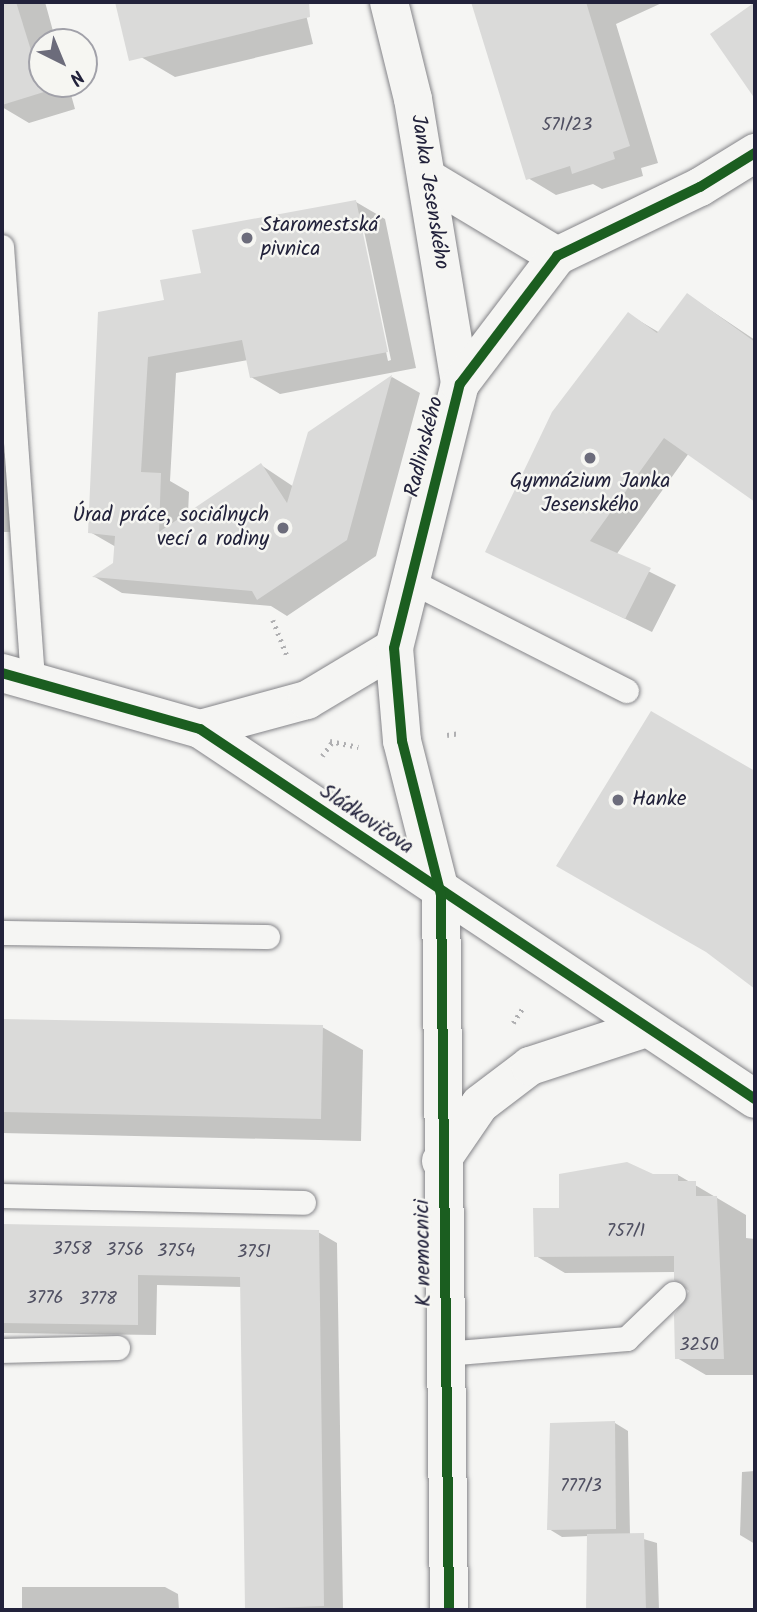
<!DOCTYPE html>
<html>
<head>
<meta charset="utf-8">
<style>
	body { margin:0 }
	#map { position:relative; width:757px; height:1612px; overflow:hidden; background:#f5f5f3; font-family:Kalam,sans-serif }
	div>[style] { position:absolute }
	.shadow>* { inset:0; background:#0003 }
	.building>* { inset:0; background:#dadad9 }
	.path>* { height:4.5px; margin-top:-2.25px; transform-origin:0; background:repeating-linear-gradient(90deg,#b0b0b2 0 2px,transparent 0 7px) }
	.roads { filter:drop-shadow(0 0 2px #858589) drop-shadow(0 0 2px #858589) }
	.lane>* { height:24px; margin:-12px; padding:0 12px; transform-origin:12px; border-radius:12px; background:#f5f5f3 }
	.street>* { height:38px; margin:-19px; padding:0 19px; transform-origin:19px; border-radius:19px; background:#f5f5f3 }
	.cycleway>* { height:10px; margin:-5px; padding:0 5px; transform-origin:5px; border-radius:5px; background:#1b5e20 }
	.dots>* { width:19px; height:19px; translate:-50% -50%; box-sizing:border-box; border:4px solid #f6f6f2; border-radius:50% }
	span { translate:-50% -50%; white-space:nowrap; text-align:center; line-height:1.15; -webkit-text-stroke:5px #f6f6f2; paint-order:stroke }
	.number-label { font-size:18px; color:#505062 }
	.number-label span { -webkit-text-stroke-width:0 }
	.street-label { font-size:21px; color:#22223b }
	.poi-label { font-size:21px; color:#22223b }
	.left { translate:0 -50%; text-align:left }
	.right { translate:-100% -50%; text-align:right }
	.frame { position:absolute; inset:0; border:4px solid #22223b; pointer-events:none }
	.north { position:absolute; left:28px; top:28px; width:70px; height:70px; box-sizing:border-box; background:#f6f6f2; border:2px solid #a1a1a9; border-radius:50%; rotate:137deg; font-size:19px; font-weight:700; line-height:28px; text-align:center; color:#22223b }
	.north::after { content:''; display:block; margin:auto; width:24px; height:32px; background:#6c6c7b; clip-path:polygon(50% 0,100% 100%,50% 72%,0 100%) }
</style>
</head>
<body>
<div id="map">
	<div class="shadow">
		<i style="clip-path:polygon(2px 2px,45px 2px,56px 42px,42px 42px,42px 84px,68px 84px,75px 109px,29px 123px,2px 107px)"></i>
		<i style="clip-path:polygon(128px 2px,303px 2px,313px 44px,175px 77px,141px 57px)"></i>
		<i style="clip-path:polygon(472px 2px,664px 2px,616px 24px,658px 163px,641px 168px,643px 176px,602px 189px,593px 184px,556px 195px,528px 178px)"></i>
		<i style="clip-path:polygon(evenodd,356px 202px,385px 219px,416px 368px,280px 394px,251px 377px,248px 360px,176px 373px,170px 481px,189px 492px,188px 514px,261px 465px,294px 487px,309px 433px,392px 377px,420px 393px,376px 556px,287px 616px,271px 606px,122px 593px,95px 577px,115px 564px,116px 547px,90px 532px,166px 301px,203px 275px,356px 202px,358px 221px,362px 221px,391px 360px,388px 361px,358px 221px)"></i>
		<i style="clip-path:polygon(688px 295px,755px 340px,755px 500px,689px 453px,616px 555px,676px 585px,652px 632px,487px 551px,628px 314px,660px 333px)"></i>
		<i style="clip-path:polygon(2px 452px,14px 459px,11px 532px,2px 532px)"></i>
		<i style="clip-path:polygon(652px 714px,755px 773px,755px 986px,708px 951px)"></i>
		<i style="clip-path:polygon(2px 1020px,322px 1027px,363px 1050px,361px 1141px,2px 1133px)"></i>
		<i style="clip-path:polygon(678px 1175px,746px 1215px,746px 1238px,755px 1239px,755px 1375px,706px 1375px,677px 1358px,691px 1291px,675px 1272px,565px 1273px,536px 1256px,561px 1210px,653px 1176px)"></i>
		<i style="clip-path:polygon(2px 1226px,318px 1232px,337px 1243px,343px 1610px,247px 1608px,242px 1287px,157px 1285px,156px 1335px,2px 1333px)"></i>
		<i style="clip-path:polygon(615px 1423px,628px 1431px,630px 1535px,657px 1543px,659px 1610px,588px 1610px,589px 1536px,562px 1537px,549px 1529px)"></i>
		<i style="clip-path:polygon(755px 1471px,755px 1544px,740px 1535px,742px 1472px)"></i>
		<i style="clip-path:polygon(22px 1587px,165px 1587px,178px 1594px,179px 1610px,22px 1610px)"></i>
	</div>
	<div class="building">
		<i style="clip-path:polygon(2px 2px,16px 2px,44px 92px,2px 105px)"></i>
		<i style="clip-path:polygon(115px 2px,309px 2px,310px 17px,129px 61px)"></i>
		<i style="clip-path:polygon(471px 2px,586px 2px,630px 146px,613px 152px,615px 159px,572px 174px,570px 166px,526px 180px)"></i>
		<i style="clip-path:polygon(755px 2px,755px 99px,710px 34px)"></i>
		<i style="clip-path:polygon(356px 200px,388px 352px,250px 378px,242px 340px,148px 357px,141px 472px,161px 473px,159px 532px,261px 463px,287px 503px,308px 432px,392px 375px,347px 540px,257px 600px,252px 591px,92px 577px,113px 563px,115px 536px,88px 533px,98px 312px,164px 300px,160px 280px,201px 273px,192px 230px)"></i>
		<i style="clip-path:polygon(687px 293px,755px 342px,755px 502px,664px 438px,590px 541px,651px 568px,625px 619px,485px 552px,552px 412px,628px 312px,657px 333px)"></i>
		<i style="clip-path:polygon(651px 711px,755px 771px,755px 989px,706px 952px,556px 866px)"></i>
		<i style="clip-path:polygon(2px 1019px,323px 1025px,321px 1119px,2px 1112px)"></i>
		<i style="clip-path:polygon(627px 1162px,653px 1174px,678px 1174px,678px 1181px,696px 1181px,696px 1196px,717px 1196px,724px 1359px,675px 1359px,674px 1315px,689px 1291px,674px 1280px,674px 1256px,534px 1257px,533px 1208px,559px 1208px,559px 1174px)"></i>
		<i style="clip-path:polygon(2px 1224px,319px 1230px,324px 1606px,245px 1609px,240px 1277px,138px 1275px,138px 1325px,2px 1323px)"></i>
		<i style="clip-path:polygon(615px 1421px,616px 1529px,547px 1530px,550px 1423px)"></i>
		<i style="clip-path:polygon(644px 1533px,646px 1610px,586px 1610px,587px 1534px)"></i>
	</div>
	<div class="path">
		<i style="left:273px;top:620px;width:41px;rotate:68.5deg"></i>
		<i style="left:447px;top:735px;width:13px;rotate:-9deg"></i>
		<i style="left:330px;top:741px;width:29px;rotate:12deg"></i>
		<i style="left:322px;top:756px;width:17px;rotate:-54deg"></i>
		<i style="left:513px;top:1023px;width:20px;rotate:-57deg"></i>
	</div>
	<div class="roads">
		<div class="lane">
			<i style="left:2px;top:247px;width:433px;rotate:85.9deg"></i>
			<i style="left:412px;top:582px;width:241px;rotate:26.9deg"></i>
			<i style="left:2px;top:933px;width:266px;rotate:0.9deg"></i>
			<i style="left:2px;top:1196px;width:302px;rotate:1.3deg"></i>
			<i style="left:2px;top:1351px;width:116px;rotate:-1.5deg"></i>
			<i style="left:445px;top:1354px;width:183px;rotate:-4.7deg"></i>
			<i style="left:627px;top:1339px;width:65px;rotate:-43.8deg"></i>
		</div>
		<div class="street">
			<i style="left:389px;top:2px;width:100px;rotate:76.1deg"></i>
			<i style="left:413px;top:99px;width:289px;rotate:80.6deg"></i>
			<i style="left:427px;top:178px;width:152px;rotate:31deg"></i>
			<i style="left:2px;top:673px;width:206px;rotate:15.8deg"></i>
			<i style="left:200px;top:729px;width:667px;rotate:33.69deg"></i>
			<i style="left:200px;top:729px;width:111px;rotate:-15.2deg"></i>
			<i style="left:307px;top:700px;width:101px;rotate:-30.9deg"></i>
			<i style="left:441px;top:1161px;width:69px;rotate:-55.6deg"></i>
			<i style="left:480px;top:1104px;width:63px;rotate:-37.2deg"></i>
			<i style="left:530px;top:1066px;width:119px;rotate:-18.1deg"></i>
			<i style="left:449px;top:1610px;width:715px;rotate:-90.64deg"></i>
			<i style="left:441px;top:895px;width:159px;rotate:-104.2deg"></i>
			<i style="left:402px;top:741px;width:93px;rotate:-94.9deg"></i>
			<i style="left:394px;top:648px;width:272px;rotate:-76deg"></i>
			<i style="left:460px;top:384px;width:161px;rotate:-52.8deg"></i>
			<i style="left:557px;top:256px;width:159px;rotate:-25.8deg"></i>
			<i style="left:700px;top:187px;width:65px;rotate:-31.7deg"></i>
		</div>
	</div>
	<div class="cycleway">
		<i style="left:2px;top:673px;width:206px;rotate:15.8deg"></i>
		<i style="left:200px;top:729px;width:667px;rotate:33.69deg"></i>
		<i style="left:449px;top:1610px;width:715px;rotate:-90.64deg"></i>
		<i style="left:441px;top:895px;width:159px;rotate:-104.2deg"></i>
		<i style="left:402px;top:741px;width:93px;rotate:-94.9deg"></i>
		<i style="left:394px;top:648px;width:272px;rotate:-76deg"></i>
		<i style="left:460px;top:384px;width:161px;rotate:-52.8deg"></i>
		<i style="left:557px;top:256px;width:159px;rotate:-25.8deg"></i>
		<i style="left:700px;top:187px;width:65px;rotate:-31.7deg"></i>
	</div>
	<div class="dots">
		<i style="left:247px;top:238px;background:#6c6c7b"></i>
		<i style="left:590px;top:458px;background:#6c6c7b"></i>
		<i style="left:283px;top:528px;background:#6c6c7b"></i>
		<i style="left:618px;top:800px;background:#6c6c7b"></i>
	</div>
	<div class="number-label">
		<span style="left:567px;top:126px">571/23</span>
		<span style="left:626px;top:1232px">757/1</span>
		<span style="left:72px;top:1250px">3758</span>
		<span style="left:125px;top:1251px">3756</span>
		<span style="left:176px;top:1252px">3754</span>
		<span style="left:254px;top:1253px">3751</span>
		<span style="left:45px;top:1299px">3776</span>
		<span style="left:98px;top:1300px">3778</span>
		<span style="left:699px;top:1346px">3250</span>
		<span style="left:581px;top:1487px">777/3</span>
	</div>
	<div class="street-label">
		<span style="left:429px;top:192px;rotate:81deg">Janka Jesenského</span>
		<span style="left:425px;top:447px;rotate:-76deg">Radlinského</span>
		<span style="left:366px;top:820px;rotate:34deg">Sládkovičova</span>
		<span style="left:424px;top:1253px;rotate:-91deg">K nemocnici</span>
	</div>
	<div class="poi-label">
		<span class="left" style="left:261px;top:238px">Staromestská<br>pivnica</span>
		<span style="left:590px;top:494px">Gymnázium Janka<br>Jesenského</span>
		<span class="right" style="left:269px;top:528px">Úrad práce, sociálnych<br>vecí a rodiny</span>
		<span class="left" style="left:632px;top:800px">Hanke</span>
	</div>
	<div class="frame"></div>
	<div class="north">N</div>
</div>
</body>
</html>
